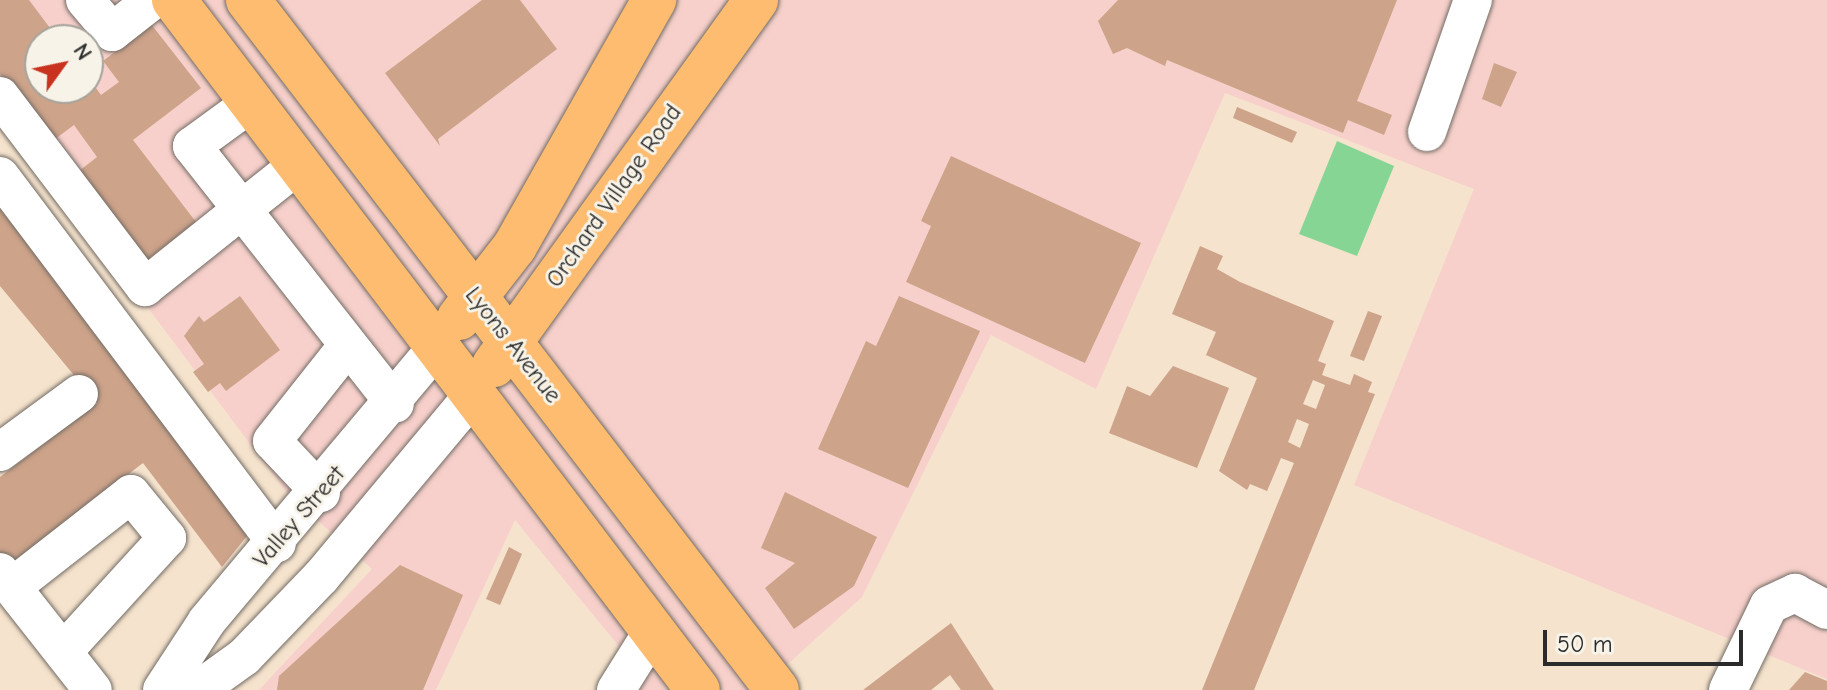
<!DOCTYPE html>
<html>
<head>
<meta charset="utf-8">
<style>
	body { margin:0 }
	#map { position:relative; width:1827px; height:690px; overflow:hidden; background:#f5e3cd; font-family:"Comic Neue",sans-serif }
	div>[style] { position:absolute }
	.built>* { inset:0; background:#f7d0cb }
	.green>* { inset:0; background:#87d594 }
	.building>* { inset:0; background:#cda38a }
	.roads { filter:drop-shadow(0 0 2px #726b64) drop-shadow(0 0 2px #726b64) }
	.minor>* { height:38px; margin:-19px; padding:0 19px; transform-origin:19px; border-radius:19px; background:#fff }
	.major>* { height:44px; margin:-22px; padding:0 22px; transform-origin:22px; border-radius:22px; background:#fdbc6f }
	span { translate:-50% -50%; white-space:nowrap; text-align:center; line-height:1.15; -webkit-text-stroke:6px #f7f3e8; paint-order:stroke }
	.street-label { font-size:24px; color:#2b2b2b }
	.north { position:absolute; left:24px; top:24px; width:80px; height:80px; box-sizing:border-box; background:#f7f3e8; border:2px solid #a5a39c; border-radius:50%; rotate:57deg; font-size:22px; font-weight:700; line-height:32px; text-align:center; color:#2b2b2b }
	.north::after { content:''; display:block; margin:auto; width:28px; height:36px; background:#c8321e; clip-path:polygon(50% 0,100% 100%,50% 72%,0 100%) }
	.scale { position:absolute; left:1543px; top:630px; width:200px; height:36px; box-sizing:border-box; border:4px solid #2b2b2b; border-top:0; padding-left:10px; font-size:24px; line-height:28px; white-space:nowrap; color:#2b2b2b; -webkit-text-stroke:6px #f7f3e8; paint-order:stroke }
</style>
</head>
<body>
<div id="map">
	<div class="built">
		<i style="clip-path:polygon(evenodd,0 0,1827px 0,1827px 679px,1354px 485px,1474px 189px,1225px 93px,1096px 389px,991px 335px,862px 597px,759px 690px,634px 690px,641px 673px,515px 520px,436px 690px,259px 690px,372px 569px,287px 493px,0 111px,0 0,40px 40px,88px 40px,88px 88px,40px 88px,40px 40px)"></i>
	</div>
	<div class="green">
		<i style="clip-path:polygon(1337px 141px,1394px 166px,1357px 256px,1299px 234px)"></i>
	</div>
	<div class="building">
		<i style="clip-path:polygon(0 0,29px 0,59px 40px,40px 40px,40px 88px,88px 88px,88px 77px,101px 95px,119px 82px,103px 61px,151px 24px,201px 88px,133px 140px,196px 222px,142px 264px,74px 175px,97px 157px,74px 125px,51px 142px,0 74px)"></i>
		<i style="clip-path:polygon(482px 0,520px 0,557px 49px,438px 139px,440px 146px,385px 73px)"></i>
		<i style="clip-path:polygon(1118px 0,1397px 0,1357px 101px,1392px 115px,1384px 135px,1348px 120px,1343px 133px,1167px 60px,1165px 66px,1127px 48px,1113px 54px,1098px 21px)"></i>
		<i style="clip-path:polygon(1494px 63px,1517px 72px,1501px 107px,1482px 99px)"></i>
		<i style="clip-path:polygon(1237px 107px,1297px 132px,1292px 143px,1233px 118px)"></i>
		<i style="clip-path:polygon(951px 156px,1141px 243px,1085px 363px,906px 282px,931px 226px,921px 221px)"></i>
		<i style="clip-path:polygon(0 199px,251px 531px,222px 567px,143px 463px,9px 565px,0 554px,0 477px,97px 403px,0 286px)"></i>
		<i style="clip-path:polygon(evenodd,1200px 246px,1223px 256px,1217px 269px,1240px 282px,1334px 321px,1318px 361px,1326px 364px,1322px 375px,1350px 385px,1354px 374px,1372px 382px,1368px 392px,1375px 394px,1254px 690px,1202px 690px,1294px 463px,1281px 458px,1267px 491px,1250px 484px,1247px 490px,1219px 471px,1257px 378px,1206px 355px,1216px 332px,1172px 314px,1200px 246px,1313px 380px,1325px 385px,1316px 409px,1303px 404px,1313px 380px,1200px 246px,1297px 419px,1309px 424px,1300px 448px,1288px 442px,1297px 419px)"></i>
		<i style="clip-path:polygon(240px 296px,280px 350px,226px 391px,220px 383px,208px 392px,193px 372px,204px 364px,184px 336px,199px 316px,204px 322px)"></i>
		<i style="clip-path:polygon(899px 296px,980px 331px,908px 488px,818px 449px,866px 341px,876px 346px)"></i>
		<i style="clip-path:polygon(1368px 311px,1382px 316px,1364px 361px,1350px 356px)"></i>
		<i style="clip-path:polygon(1173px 366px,1229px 388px,1197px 468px,1109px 433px,1127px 386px,1150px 396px)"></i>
		<i style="clip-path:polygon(785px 492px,877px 537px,854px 586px,794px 629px,765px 588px,795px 563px,761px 548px)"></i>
		<i style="clip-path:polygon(509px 547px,522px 554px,500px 605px,486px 599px)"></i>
		<i style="clip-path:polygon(400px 565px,463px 595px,423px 690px,277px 690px,279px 676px)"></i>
		<i style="clip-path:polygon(951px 623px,994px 690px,961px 690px,950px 675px,931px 690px,863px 690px)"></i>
		<i style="clip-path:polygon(1805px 672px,1827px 681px,1827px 690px,1789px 690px)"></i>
	</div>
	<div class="roads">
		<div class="minor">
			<i style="left:85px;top:0;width:42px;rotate:49.8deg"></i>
			<i style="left:112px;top:32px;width:52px;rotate:-38deg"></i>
			<i style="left:0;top:96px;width:240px;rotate:52.8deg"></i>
			<i style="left:145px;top:287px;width:196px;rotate:-38.6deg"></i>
			<i style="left:251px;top:103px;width:73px;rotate:143.9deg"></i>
			<i style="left:192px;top:146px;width:328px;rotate:51.8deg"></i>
			<i style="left:1427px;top:132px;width:140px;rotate:-70.8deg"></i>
			<i style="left:0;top:176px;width:460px;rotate:53deg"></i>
			<i style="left:0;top:452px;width:98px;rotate:-36.3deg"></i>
			<i style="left:321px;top:493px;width:71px;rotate:-133.3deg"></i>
			<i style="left:272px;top:441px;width:122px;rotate:-51.6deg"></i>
			<i style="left:0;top:572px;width:150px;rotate:51.8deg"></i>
			<i style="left:12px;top:587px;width:151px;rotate:-38deg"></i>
			<i style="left:131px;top:494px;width:57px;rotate:50.7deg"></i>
			<i style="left:167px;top:538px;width:154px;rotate:132.4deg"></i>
			<i style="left:162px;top:690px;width:82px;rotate:-56.9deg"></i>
			<i style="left:207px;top:621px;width:359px;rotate:-50deg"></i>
			<i style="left:198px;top:690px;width:57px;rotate:-35.7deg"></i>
			<i style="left:244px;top:657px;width:111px;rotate:-46.1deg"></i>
			<i style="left:321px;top:577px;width:240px;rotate:-50.1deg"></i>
			<i style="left:616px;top:690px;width:70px;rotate:-57.9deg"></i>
			<i style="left:1728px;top:690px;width:94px;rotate:-64.2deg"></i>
			<i style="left:1769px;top:605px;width:29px;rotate:-25deg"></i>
			<i style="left:1795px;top:593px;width:36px;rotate:28deg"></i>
		</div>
		<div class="major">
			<i style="left:174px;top:0;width:866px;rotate:52.79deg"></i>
			<i style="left:248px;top:0;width:869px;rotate:52.52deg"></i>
			<i style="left:459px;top:318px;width:91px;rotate:-52.1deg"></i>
			<i style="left:515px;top:246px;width:283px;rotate:-60.5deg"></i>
			<i style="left:494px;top:365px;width:449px;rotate:-54.3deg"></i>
		</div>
	</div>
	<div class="street-label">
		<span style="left:614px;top:196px;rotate:-55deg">Orchard Village Road</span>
		<span style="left:513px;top:345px;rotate:52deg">Lyons Avenue</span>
		<span style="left:299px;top:517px;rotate:-49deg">Valley Street</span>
	</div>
	<div class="north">N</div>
	<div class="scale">50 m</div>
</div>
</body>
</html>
